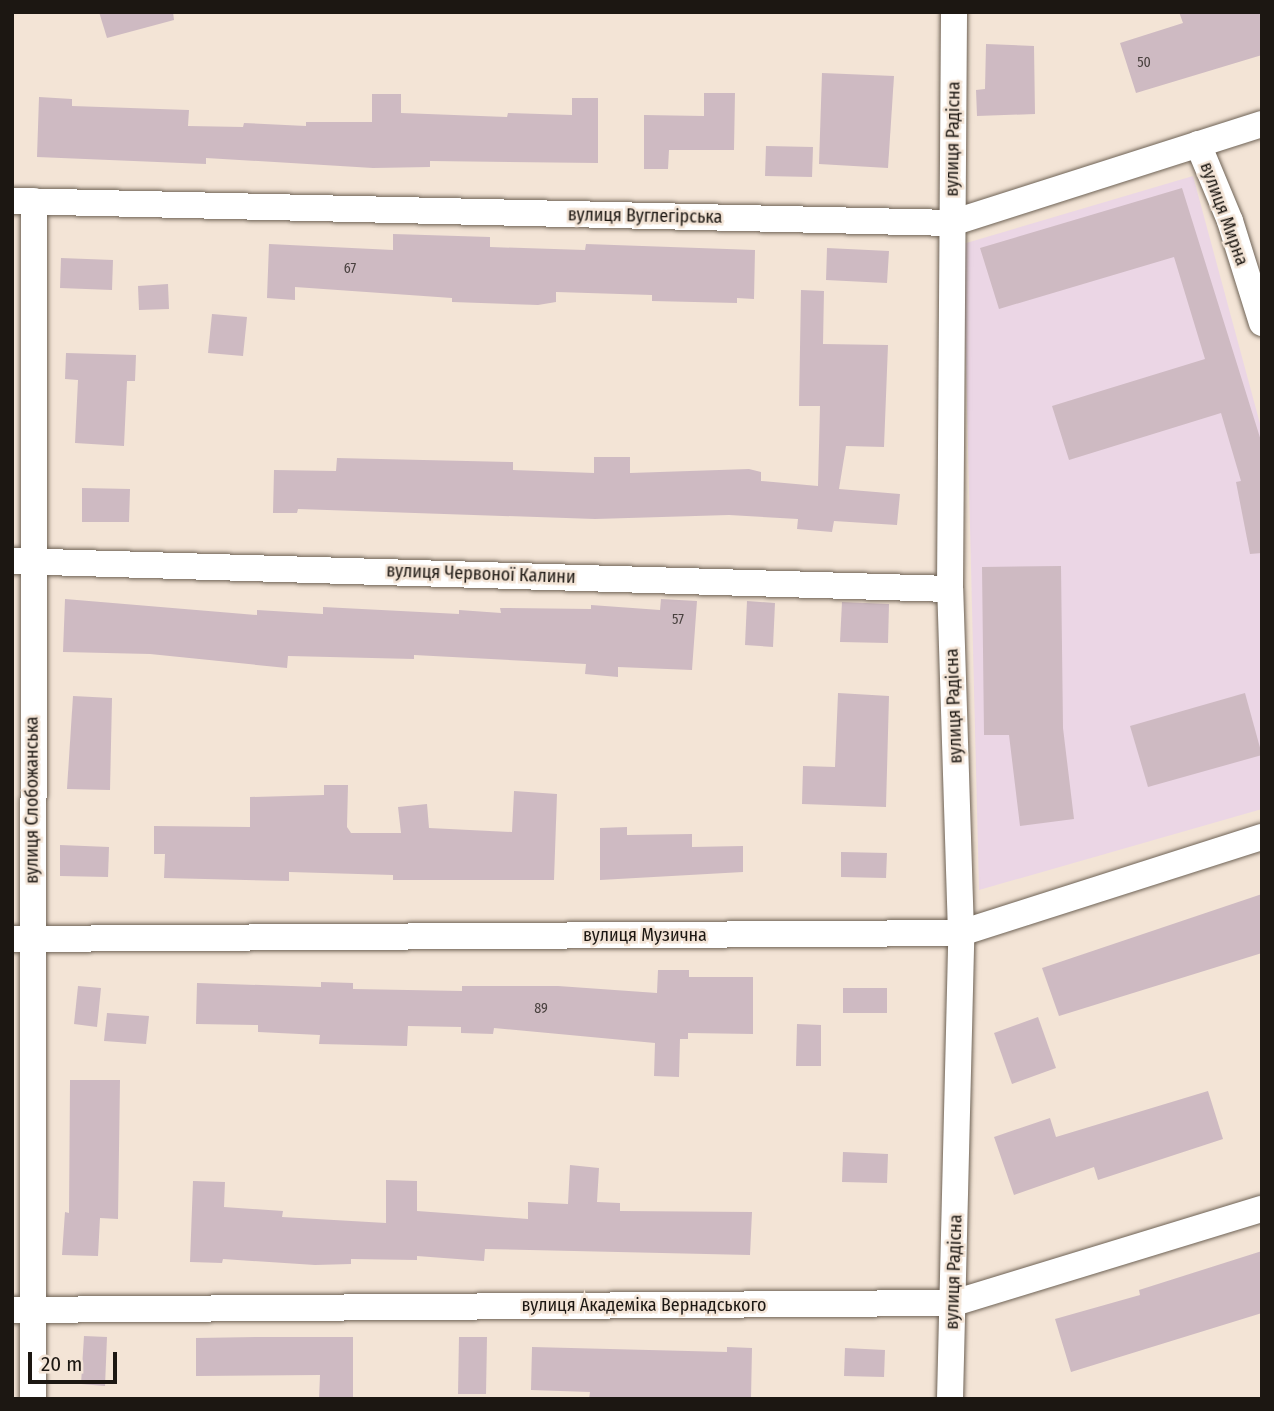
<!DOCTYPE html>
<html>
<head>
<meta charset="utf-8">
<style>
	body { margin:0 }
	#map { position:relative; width:1274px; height:1411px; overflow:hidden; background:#f3e4d6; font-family:"Fira Sans Condensed",sans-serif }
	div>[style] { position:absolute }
	.commercial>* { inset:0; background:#ebd6e5 }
	.building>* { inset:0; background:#cebac2 }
	.roads { filter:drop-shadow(0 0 2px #6e6255) drop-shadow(0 0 2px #6e6255) }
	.street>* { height:26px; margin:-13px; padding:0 13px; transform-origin:13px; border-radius:13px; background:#fff }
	span { translate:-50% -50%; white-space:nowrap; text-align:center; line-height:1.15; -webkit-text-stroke:5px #f3e4d6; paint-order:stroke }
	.number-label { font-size:14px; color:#48403e }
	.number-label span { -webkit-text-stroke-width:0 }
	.street-label { font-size:18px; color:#1c1712 }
	.frame { position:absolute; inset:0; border:14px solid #1c1712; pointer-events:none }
	.scale { position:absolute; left:28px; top:1352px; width:89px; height:32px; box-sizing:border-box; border:4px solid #1c1712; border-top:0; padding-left:9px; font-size:21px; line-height:24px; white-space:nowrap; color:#1c1712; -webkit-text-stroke:5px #f3e4d6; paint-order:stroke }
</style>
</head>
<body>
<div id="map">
	<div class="commercial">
		<i style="clip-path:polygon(1193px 176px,1262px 431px,1262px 809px,979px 890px,963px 244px)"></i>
	</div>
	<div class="building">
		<i style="clip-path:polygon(99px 12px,173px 12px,174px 20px,107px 38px)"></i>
		<i style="clip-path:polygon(1179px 12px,1262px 12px,1262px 55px,1136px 93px,1120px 43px,1183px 23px)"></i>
		<i style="clip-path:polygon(986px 44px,1034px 46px,1035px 114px,977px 116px,976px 90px,985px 89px)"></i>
		<i style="clip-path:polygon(822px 73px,894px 76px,888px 168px,819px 164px)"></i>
		<i style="clip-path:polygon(704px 93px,735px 93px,734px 150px,669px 150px,668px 169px,644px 169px,644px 115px,704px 116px)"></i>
		<i style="clip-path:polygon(372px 94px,401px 94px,401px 113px,507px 117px,508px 113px,572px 115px,572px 98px,598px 98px,598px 163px,430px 161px,430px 167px,373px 168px,206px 158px,206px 164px,37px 157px,39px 97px,72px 99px,72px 106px,189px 110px,188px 126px,243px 127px,244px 123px,306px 126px,306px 122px,372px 122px)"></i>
		<i style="clip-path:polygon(766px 146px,813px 147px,812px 177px,765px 176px)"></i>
		<i style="clip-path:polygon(1182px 188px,1262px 444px,1262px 553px,1250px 554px,1236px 482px,1241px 481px,1221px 413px,1069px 460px,1052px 406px,1205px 359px,1174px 257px,999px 309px,980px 248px)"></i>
		<i style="clip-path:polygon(393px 234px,490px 237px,490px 247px,585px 250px,586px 244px,755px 250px,754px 299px,737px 298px,737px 303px,652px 301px,652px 295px,556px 292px,556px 302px,538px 305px,452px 302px,452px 298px,295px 287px,295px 300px,267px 298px,269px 244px,393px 250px)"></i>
		<i style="clip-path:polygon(827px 248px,889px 251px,887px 283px,826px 280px)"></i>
		<i style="clip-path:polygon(61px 258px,113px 260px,112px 290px,60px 288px)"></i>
		<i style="clip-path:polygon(168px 284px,169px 309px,139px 310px,138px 286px)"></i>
		<i style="clip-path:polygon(801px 290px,824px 291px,823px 344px,888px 345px,884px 447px,846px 446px,839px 489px,900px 494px,897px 525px,834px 521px,832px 532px,797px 529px,798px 519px,729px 515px,595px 519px,298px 509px,297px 513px,273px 513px,274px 470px,336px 471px,337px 458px,513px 462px,513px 470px,594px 473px,594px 457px,630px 457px,630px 473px,749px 469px,761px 472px,761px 481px,818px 486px,820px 406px,799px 406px)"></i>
		<i style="clip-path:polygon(212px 314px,247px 317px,243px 356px,208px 353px)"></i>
		<i style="clip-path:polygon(66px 353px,136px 355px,135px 381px,127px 381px,124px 446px,75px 443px,78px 380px,65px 379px)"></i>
		<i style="clip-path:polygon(82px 488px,130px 489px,129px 522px,82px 522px)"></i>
		<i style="clip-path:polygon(1061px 566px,1063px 728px,1074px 819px,1020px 826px,1009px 735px,984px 735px,982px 567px)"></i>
		<i style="clip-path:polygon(65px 599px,257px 615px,257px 610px,323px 614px,323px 607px,459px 614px,459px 610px,501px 613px,500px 608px,591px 609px,591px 605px,660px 610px,661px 599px,697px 601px,692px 670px,618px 667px,618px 677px,585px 674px,586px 664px,414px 655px,414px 659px,288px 656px,287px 668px,150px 654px,63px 652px)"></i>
		<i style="clip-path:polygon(747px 601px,775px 603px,773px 647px,745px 645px)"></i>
		<i style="clip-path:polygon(842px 602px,889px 604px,888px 643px,840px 642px)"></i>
		<i style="clip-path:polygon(838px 693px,889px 696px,886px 807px,802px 804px,803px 766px,835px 767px)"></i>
		<i style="clip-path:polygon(1245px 693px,1262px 755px,1148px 787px,1130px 726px)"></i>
		<i style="clip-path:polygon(73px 696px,112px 698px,110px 790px,67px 789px)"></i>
		<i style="clip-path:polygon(324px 785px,348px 785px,347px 827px,351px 833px,401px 833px,398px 807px,427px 804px,429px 828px,512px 832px,514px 791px,557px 794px,554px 880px,393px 880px,393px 875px,289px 872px,289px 881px,164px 878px,165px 854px,154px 854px,154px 826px,250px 827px,250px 797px,324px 795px)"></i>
		<i style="clip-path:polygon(627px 827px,627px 835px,692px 834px,692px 847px,743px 846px,743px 872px,600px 880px,600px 828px)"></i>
		<i style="clip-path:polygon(60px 845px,109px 847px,108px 877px,60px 876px)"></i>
		<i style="clip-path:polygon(841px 852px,887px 853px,886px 878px,841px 877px)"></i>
		<i style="clip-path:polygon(1262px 894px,1262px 953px,1059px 1016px,1042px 968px)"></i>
		<i style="clip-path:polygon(658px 970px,689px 970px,689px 977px,753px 977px,753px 1034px,688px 1033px,688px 1039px,680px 1039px,679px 1077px,654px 1076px,655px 1043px,494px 1028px,493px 1034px,461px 1033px,461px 1027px,408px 1026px,407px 1046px,319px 1044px,320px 1035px,258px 1032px,258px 1025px,196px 1024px,197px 983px,321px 987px,321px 982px,353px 983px,353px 989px,462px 991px,462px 986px,558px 986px,657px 993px)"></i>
		<i style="clip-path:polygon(78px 986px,101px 988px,97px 1027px,74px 1024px)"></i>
		<i style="clip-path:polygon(843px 988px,887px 988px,887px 1013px,843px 1013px)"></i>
		<i style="clip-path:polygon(107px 1013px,149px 1016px,146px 1044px,104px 1041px)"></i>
		<i style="clip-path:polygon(1038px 1017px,1056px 1068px,1012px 1084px,994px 1033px)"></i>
		<i style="clip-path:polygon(797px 1024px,821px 1025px,821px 1066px,796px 1066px)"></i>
		<i style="clip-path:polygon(70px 1080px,120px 1080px,118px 1219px,100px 1218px,98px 1256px,62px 1255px,65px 1212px,69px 1213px)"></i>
		<i style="clip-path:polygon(1208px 1091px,1223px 1139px,1098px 1180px,1094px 1167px,1014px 1195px,994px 1137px,1050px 1118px,1056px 1137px)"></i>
		<i style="clip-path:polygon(843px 1152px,888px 1154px,887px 1183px,842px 1182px)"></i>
		<i style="clip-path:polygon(570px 1165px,599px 1168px,597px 1202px,620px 1203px,620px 1211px,752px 1212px,750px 1255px,485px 1249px,484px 1261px,417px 1256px,417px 1260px,351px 1259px,351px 1264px,315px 1265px,223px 1259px,222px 1263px,190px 1262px,193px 1181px,225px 1182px,224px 1207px,283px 1211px,282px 1217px,386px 1223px,386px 1180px,417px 1181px,417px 1211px,528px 1219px,528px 1202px,568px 1204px)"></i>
		<i style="clip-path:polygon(1262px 1251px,1262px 1313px,1071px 1372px,1055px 1319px,1140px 1295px,1139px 1290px)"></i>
		<i style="clip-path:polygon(84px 1336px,107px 1337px,105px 1386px,81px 1384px)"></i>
		<i style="clip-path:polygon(256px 1337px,353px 1337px,353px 1399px,319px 1399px,320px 1375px,196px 1376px,196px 1338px)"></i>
		<i style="clip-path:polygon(459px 1337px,487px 1337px,486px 1394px,458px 1394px)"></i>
		<i style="clip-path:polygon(532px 1347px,727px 1352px,727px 1347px,752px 1348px,751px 1399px,589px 1399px,590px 1392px,531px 1390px)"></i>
		<i style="clip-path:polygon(845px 1348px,885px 1350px,884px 1377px,844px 1376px)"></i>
	</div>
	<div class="roads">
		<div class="street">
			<i style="left:1198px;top:144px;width:83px;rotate:67.4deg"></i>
			<i style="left:1230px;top:221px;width:107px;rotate:72.6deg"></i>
			<i style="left:12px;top:201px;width:940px;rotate:1.34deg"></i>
			<i style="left:952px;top:223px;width:325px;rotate:-17.7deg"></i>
			<i style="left:12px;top:561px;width:938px;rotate:1.71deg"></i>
			<i style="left:12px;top:939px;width:949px;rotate:-0.36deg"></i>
			<i style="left:961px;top:933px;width:316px;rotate:-17.7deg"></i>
			<i style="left:12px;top:1310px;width:942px;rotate:-0.43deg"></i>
			<i style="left:954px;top:1303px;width:322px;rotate:-17deg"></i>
			<i style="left:33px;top:1399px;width:1198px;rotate:-89.95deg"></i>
			<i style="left:950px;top:1399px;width:466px;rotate:-88.6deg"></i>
			<i style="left:961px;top:933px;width:344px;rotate:-91.8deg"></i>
			<i style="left:950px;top:589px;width:577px;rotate:-89.6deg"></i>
		</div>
	</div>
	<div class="number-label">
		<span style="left:1144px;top:63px">50</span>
		<span style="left:350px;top:269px">67</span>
		<span style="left:678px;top:620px">57</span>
		<span style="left:541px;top:1009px">89</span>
	</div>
	<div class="street-label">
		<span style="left:953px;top:139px;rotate:-89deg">вулиця Радісна</span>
		<span style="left:1224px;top:214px;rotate:70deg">вулиця Мирна</span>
		<span style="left:645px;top:216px;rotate:1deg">вулиця Вуглегірська</span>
		<span style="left:481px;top:574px;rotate:2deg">вулиця Червоної Калини</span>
		<span style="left:954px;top:706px;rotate:-92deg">вулиця Радісна</span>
		<span style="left:32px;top:800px;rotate:-90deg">вулиця Слобожанська</span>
		<span style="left:645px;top:935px">вулиця Музична</span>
		<span style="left:954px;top:1272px;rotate:-88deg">вулиця Радісна</span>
		<span style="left:644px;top:1305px">вулиця Академіка Вернадського</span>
	</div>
	<div class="frame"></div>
	<div class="scale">20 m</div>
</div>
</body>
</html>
